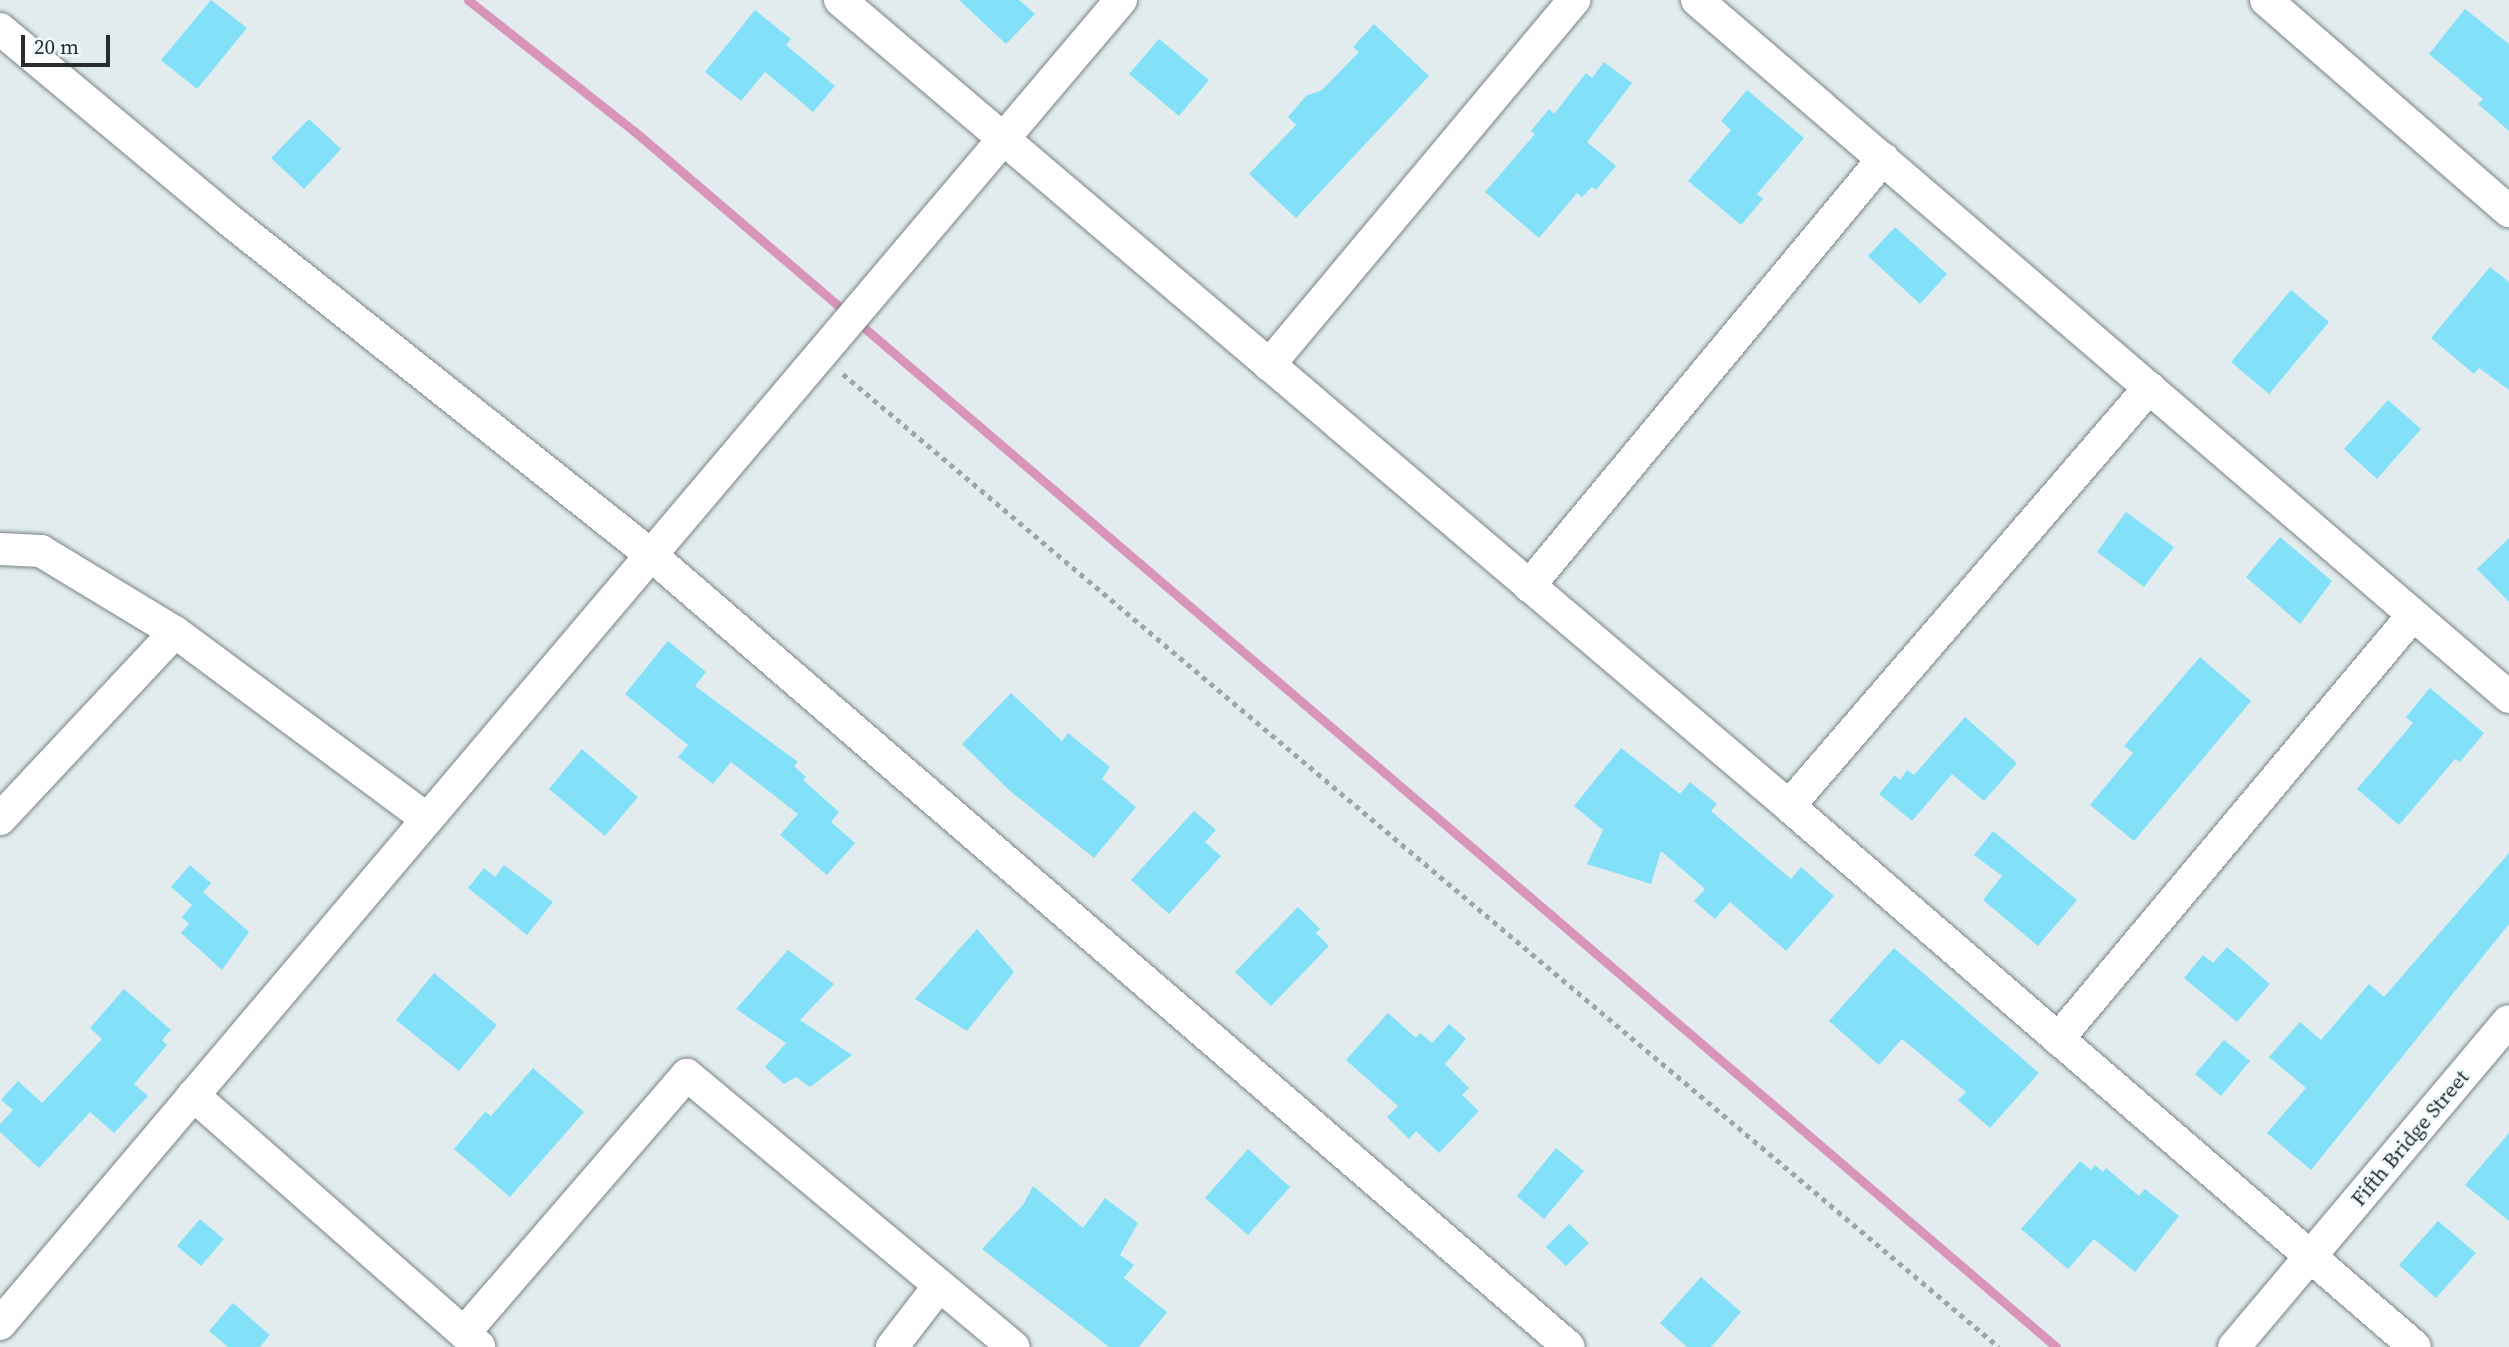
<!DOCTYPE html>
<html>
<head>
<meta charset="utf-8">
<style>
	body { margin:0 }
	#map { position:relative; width:2509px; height:1347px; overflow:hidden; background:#e2ecef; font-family:"Source Serif 4",serif }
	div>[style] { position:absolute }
	.stream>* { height:9px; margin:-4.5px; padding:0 4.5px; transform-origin:4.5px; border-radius:4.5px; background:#d994b9 }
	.building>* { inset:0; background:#82e1f9 }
	.path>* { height:4.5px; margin-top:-2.25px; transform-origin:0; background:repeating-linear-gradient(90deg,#9da5a7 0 5px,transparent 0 10px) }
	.roads { filter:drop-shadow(0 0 2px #798385) drop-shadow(0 0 2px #798385) }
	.street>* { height:32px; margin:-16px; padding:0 16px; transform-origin:16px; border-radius:16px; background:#fff }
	span { translate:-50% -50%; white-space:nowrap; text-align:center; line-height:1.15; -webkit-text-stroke:5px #effafd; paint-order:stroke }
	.street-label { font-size:21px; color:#282c2d }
	.scale { position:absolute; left:21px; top:35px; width:89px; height:32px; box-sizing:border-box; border:4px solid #282c2d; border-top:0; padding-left:9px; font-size:21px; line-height:24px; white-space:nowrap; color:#282c2d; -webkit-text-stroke:5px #effafd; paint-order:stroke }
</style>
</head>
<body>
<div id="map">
	<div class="stream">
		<i style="left:468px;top:0;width:211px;rotate:38.3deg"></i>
		<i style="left:634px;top:131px;width:1871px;rotate:40.53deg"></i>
	</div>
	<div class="building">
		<i style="clip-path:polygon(211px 0,247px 28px,197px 89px,161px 60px)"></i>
		<i style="clip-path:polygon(959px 0,1019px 0,1035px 14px,1006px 44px)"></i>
		<i style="clip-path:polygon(2465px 9px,2509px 44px,2509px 131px,2478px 104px,2483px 99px,2429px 54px)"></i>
		<i style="clip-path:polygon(755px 10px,791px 39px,786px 45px,835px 86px,813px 112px,765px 72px,741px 101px,705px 72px)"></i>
		<i style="clip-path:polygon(1374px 24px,1429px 76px,1296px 218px,1249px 174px,1296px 125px,1288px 117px,1306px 96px,1322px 90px,1359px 52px,1353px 47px)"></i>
		<i style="clip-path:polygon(1159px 39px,1209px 80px,1179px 116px,1129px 74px)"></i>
		<i style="clip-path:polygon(1604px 62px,1632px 83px,1587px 142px,1616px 166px,1596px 190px,1592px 187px,1582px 197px,1577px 193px,1539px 238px,1485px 192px,1535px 134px,1531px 131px,1549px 109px,1554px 114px,1586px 73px,1592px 78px)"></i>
		<i style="clip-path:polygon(1747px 90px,1804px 138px,1757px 194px,1763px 199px,1741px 225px,1688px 181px,1731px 130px,1721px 121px)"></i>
		<i style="clip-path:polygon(309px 119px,341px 149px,304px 189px,271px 158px)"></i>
		<i style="clip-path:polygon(1895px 227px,1947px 274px,1920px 304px,1868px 256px)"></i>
		<i style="clip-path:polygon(2490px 267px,2509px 282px,2509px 390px,2479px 368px,2474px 374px,2431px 338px)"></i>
		<i style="clip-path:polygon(2291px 290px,2329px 322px,2269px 394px,2231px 362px)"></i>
		<i style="clip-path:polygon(2388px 400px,2421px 429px,2377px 479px,2344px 449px)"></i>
		<i style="clip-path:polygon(2126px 512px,2174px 547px,2144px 587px,2097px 552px)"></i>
		<i style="clip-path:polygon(2280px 537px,2332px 581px,2300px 624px,2246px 577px)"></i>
		<i style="clip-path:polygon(2509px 538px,2509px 602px,2477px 569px)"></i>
		<i style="clip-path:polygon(668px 641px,706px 672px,695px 686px,798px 762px,794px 766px,806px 777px,803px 780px,839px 812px,831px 822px,855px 843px,827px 875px,780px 835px,798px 814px,731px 762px,713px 784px,678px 757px,688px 745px,625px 694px)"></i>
		<i style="clip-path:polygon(2200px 657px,2251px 701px,2134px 841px,2090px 805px,2133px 753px,2124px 746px)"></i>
		<i style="clip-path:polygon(2430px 688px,2484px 733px,2460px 762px,2455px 759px,2399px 825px,2357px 789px,2413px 723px,2406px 717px)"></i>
		<i style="clip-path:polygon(1011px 693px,1062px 741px,1068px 733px,1110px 767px,1102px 779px,1136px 807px,1094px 858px,1010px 791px,962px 744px)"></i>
		<i style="clip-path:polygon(1965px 717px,2017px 763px,1984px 801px,1952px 774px,1912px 821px,1879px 794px,1895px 775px,1900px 780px,1907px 770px,1914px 775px)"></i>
		<i style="clip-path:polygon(1621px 748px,1680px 794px,1690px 782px,1717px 804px,1711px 811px,1791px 879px,1801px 867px,1834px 896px,1786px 951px,1730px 902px,1715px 919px,1694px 901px,1705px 889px,1661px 851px,1651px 884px,1587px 864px,1603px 830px,1574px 806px)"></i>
		<i style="clip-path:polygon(582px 749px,638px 797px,605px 836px,549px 789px)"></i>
		<i style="clip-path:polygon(1194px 811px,1216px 830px,1205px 842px,1221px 856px,1169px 914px,1131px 880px)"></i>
		<i style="clip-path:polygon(1993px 831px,2077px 900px,2038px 946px,1983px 900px,2002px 876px,1974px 855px)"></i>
		<i style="clip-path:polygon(2509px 853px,2509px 924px,2311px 1170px,2267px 1133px,2306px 1088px,2269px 1057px,2300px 1022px,2321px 1040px,2369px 984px,2384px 997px)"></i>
		<i style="clip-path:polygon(190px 865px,211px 883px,192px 905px,171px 887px)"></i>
		<i style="clip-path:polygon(504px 865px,553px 902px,527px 935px,468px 888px,484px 868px,495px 877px)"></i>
		<i style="clip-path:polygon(203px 892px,249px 932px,222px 970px,181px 933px,189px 924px,182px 917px)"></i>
		<i style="clip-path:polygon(1298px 907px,1320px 929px,1316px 933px,1329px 946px,1271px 1006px,1235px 972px)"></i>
		<i style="clip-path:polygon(977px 929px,1014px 972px,967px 1031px,915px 999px)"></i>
		<i style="clip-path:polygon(2227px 947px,2270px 984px,2237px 1022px,2184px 978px,2203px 955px,2213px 963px)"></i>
		<i style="clip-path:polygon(1894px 948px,2039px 1073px,1990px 1128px,1958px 1100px,1966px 1092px,1902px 1039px,1879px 1065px,1829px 1021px)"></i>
		<i style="clip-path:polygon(788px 950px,834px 984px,800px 1020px,852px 1055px,810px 1087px,796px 1077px,784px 1084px,765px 1067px,786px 1043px,736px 1009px)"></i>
		<i style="clip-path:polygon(434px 973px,497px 1025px,459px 1071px,396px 1020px)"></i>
		<i style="clip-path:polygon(124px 989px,171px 1030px,162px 1040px,167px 1045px,134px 1084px,148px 1096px,114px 1133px,90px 1112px,39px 1168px,0 1132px,0 1124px,13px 1110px,1px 1100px,18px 1081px,42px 1103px,102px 1039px,90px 1028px)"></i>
		<i style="clip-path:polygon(1388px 1013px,1416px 1038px,1420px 1033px,1432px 1043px,1449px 1024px,1466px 1039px,1445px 1064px,1469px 1088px,1462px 1095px,1479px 1111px,1439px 1153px,1416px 1131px,1409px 1139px,1387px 1117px,1398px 1106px,1346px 1060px)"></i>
		<i style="clip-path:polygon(2224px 1040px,2250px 1061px,2221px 1096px,2195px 1074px)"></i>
		<i style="clip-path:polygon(533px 1068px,584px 1112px,510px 1197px,454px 1149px,485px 1112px,491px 1116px)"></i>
		<i style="clip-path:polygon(2509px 1133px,2509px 1221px,2465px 1185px)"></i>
		<i style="clip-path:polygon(1556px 1148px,1584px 1171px,1544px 1219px,1517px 1196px)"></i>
		<i style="clip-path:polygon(1248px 1149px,1290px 1187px,1248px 1235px,1205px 1198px)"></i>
		<i style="clip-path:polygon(2080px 1161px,2091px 1170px,2095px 1165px,2103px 1172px,2106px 1168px,2139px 1196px,2145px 1189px,2179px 1216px,2135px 1272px,2094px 1239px,2068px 1269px,2021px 1229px)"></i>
		<i style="clip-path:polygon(1033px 1186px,1083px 1228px,1105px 1198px,1138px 1223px,1120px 1255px,1134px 1265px,1124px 1278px,1167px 1312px,1139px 1347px,1109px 1347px,982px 1249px,1023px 1205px)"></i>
		<i style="clip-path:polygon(200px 1219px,224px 1239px,201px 1266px,177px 1246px)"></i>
		<i style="clip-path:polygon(2438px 1221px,2476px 1253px,2436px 1298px,2399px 1265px)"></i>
		<i style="clip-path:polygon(1569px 1224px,1589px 1243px,1566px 1266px,1546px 1247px)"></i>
		<i style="clip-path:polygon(1701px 1277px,1741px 1312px,1711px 1347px,1687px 1347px,1660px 1323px)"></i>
		<i style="clip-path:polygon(233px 1303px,270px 1335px,260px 1347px,228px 1347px,209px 1331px)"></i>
	</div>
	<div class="path">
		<i style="left:843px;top:374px;width:1511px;rotate:40.09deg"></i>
	</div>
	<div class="roads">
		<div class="street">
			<i style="left:840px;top:0;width:1245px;rotate:40.34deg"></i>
			<i style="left:1789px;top:806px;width:827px;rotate:40.83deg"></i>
			<i style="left:1697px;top:0;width:1070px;rotate:40.64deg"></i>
			<i style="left:2266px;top:0;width:322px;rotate:41deg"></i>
			<i style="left:0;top:29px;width:298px;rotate:39.8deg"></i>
			<i style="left:229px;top:220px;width:539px;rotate:38.44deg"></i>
			<i style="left:651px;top:555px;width:1212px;rotate:40.79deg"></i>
			<i style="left:1269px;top:365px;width:476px;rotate:-50.1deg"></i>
			<i style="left:0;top:549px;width:41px;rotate:2.8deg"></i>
			<i style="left:41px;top:551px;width:157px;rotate:31.2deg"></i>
			<i style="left:175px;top:632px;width:314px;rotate:36.6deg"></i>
			<i style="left:1529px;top:586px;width:555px;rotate:-50.34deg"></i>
			<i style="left:1789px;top:806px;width:552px;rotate:-49.26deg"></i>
			<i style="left:0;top:819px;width:256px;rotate:-46.9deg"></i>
			<i style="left:2058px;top:1039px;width:553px;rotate:-50.06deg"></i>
			<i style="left:193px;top:1095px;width:381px;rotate:41.3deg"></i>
			<i style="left:0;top:1324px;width:1735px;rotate:-49.75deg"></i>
			<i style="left:464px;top:1333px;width:341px;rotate:-49.2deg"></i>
			<i style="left:687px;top:1075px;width:425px;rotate:39.8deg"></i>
			<i style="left:892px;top:1347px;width:77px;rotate:-52.4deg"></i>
			<i style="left:2234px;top:1347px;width:426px;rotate:-49.9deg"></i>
		</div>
	</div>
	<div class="street-label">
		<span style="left:2410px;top:1138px;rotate:-50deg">Fifth Bridge Street</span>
	</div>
	<div class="scale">20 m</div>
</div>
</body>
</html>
